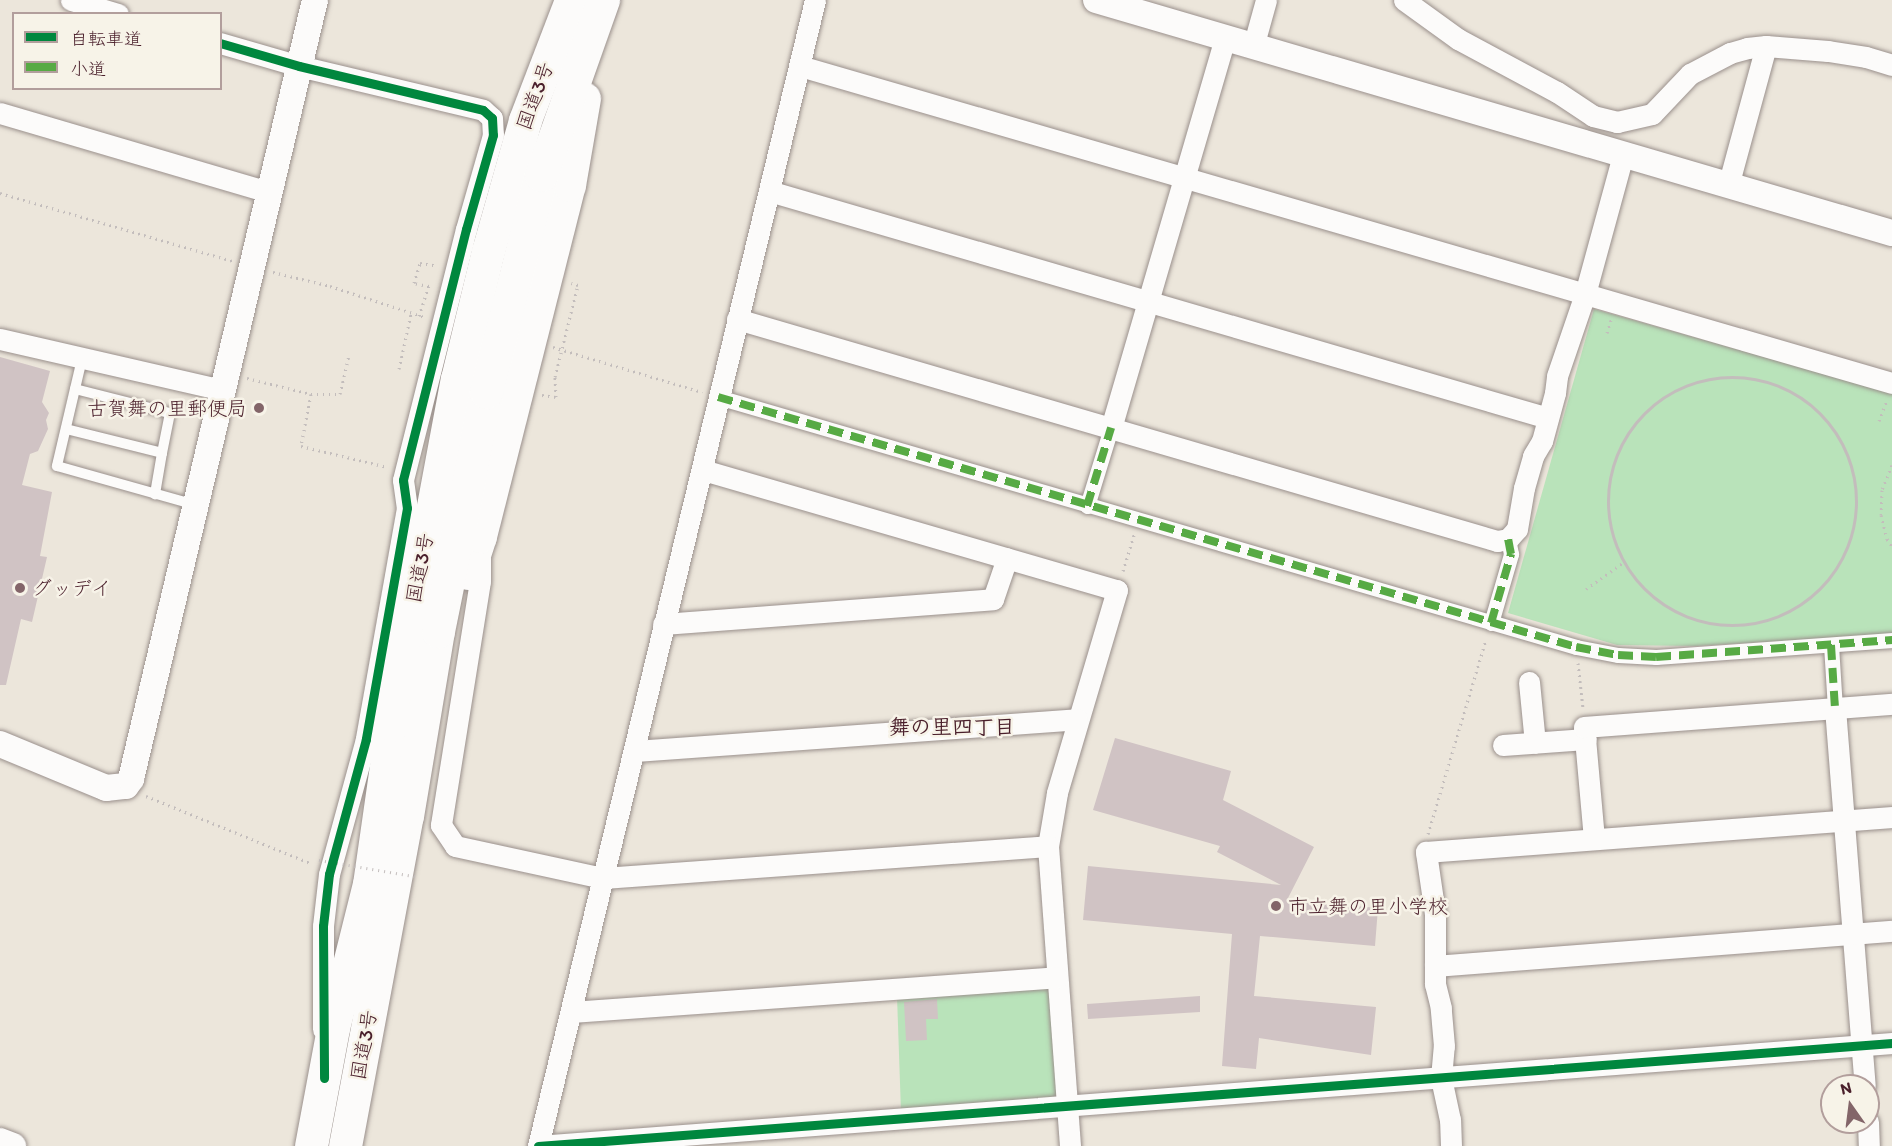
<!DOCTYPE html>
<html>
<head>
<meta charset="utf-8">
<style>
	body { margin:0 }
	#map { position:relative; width:1892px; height:1146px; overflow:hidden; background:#ece6db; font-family:Itim,"Klee One",sans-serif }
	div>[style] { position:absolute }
	.green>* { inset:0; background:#b9e3ba }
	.building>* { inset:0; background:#d0c3c4 }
	.path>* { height:3px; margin-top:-1.5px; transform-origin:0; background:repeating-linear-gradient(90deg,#c3bdbc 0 1.5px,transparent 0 6px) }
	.path>.ring { margin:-1.5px; padding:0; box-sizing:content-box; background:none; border:3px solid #c3bdbc; border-radius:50% }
	.roads { filter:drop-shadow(0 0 2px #9a908c) drop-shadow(0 0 2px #9a908c) }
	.service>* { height:10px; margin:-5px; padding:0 5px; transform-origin:5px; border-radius:5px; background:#fcfbfa }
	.pedestrian>* { height:15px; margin:-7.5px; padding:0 7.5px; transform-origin:7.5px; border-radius:7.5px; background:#fcfbfa }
	.minor>* { height:21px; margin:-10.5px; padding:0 10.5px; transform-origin:10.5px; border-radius:10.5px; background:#fcfbfa }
	.tertiary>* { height:26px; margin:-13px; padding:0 13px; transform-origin:13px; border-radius:13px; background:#fcfbfa }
	.trunk>* { height:33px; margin:-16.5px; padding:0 16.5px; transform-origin:16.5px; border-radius:16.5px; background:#fcfbfa }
	.path-bridge>* { height:3px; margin-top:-1.5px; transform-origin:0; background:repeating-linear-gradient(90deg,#c3bdbc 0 1.5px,transparent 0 6px) }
	.quiet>* { height:8px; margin-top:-4px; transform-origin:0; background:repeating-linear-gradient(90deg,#57aa44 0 15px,transparent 0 23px) }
	.cycleway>* { height:9px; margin:-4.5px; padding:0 4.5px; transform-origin:4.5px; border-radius:4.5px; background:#00873e }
	.dots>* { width:16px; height:16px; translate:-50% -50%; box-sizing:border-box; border:3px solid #f7f3e8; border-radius:50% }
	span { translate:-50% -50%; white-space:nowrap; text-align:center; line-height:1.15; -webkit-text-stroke:5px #f7f3e8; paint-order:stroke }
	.street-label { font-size:20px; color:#4a1f2b }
	.poi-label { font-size:20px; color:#4a1f2b }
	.right { translate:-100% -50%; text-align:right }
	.left { translate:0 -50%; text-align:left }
	.neighbourhood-label { font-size:21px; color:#4a1f2b; font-weight:700 }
	.legend { position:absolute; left:12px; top:12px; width:210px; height:78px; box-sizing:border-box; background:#f7f3e8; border:2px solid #b29e9c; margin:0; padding:8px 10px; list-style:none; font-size:18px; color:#4a1f2b }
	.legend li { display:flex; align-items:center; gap:12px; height:30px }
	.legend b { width:30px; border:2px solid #b29e9c }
	.north { position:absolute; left:1820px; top:1074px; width:60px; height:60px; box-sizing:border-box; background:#f7f3e8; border:2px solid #b29e9c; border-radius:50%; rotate:346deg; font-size:16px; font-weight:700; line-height:24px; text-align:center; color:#4a1f2b }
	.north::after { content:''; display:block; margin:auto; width:21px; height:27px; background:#836569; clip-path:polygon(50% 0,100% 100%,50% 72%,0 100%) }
</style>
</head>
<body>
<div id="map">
	<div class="green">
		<i style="clip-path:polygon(1594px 309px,1892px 393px,1892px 635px,1695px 646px,1617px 645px,1508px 613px)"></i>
		<i style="clip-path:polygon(1045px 986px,1049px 990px,1057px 1094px,1051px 1100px,901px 1112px,897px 996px)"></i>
	</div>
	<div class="building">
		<i style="clip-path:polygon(0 357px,50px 371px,42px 402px,49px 413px,46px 420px,48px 429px,38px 451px,30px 454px,22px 485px,52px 492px,40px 556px,47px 557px,32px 622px,21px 619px,6px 685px,0 685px)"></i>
		<i style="clip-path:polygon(1115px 738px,1231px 771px,1223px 800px,1314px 847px,1287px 900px,1378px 908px,1375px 946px,1260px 936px,1254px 996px,1376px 1007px,1371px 1055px,1259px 1038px,1256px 1069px,1222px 1066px,1232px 934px,1083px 920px,1088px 866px,1281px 885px,1217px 852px,1220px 846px,1093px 810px)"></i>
		<i style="clip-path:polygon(1200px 996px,1200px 1012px,1088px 1019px,1087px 1004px)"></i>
		<i style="clip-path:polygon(937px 999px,938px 1019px,926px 1019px,927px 1040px,906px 1041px,904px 1002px)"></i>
	</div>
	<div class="path">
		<i style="left:0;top:193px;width:242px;rotate:16.3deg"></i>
		<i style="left:273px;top:272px;width:59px;rotate:13.8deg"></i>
		<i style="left:330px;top:286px;width:100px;rotate:18.1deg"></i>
		<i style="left:419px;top:316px;width:32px;rotate:-72deg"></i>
		<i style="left:429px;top:286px;width:15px;rotate:-169deg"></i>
		<i style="left:414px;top:283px;width:21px;rotate:-73deg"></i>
		<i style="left:420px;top:263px;width:18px;rotate:9deg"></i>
		<i style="left:1607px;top:333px;width:14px;rotate:-73deg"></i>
		<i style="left:553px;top:347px;width:156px;rotate:16.8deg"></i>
		<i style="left:399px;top:369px;width:56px;rotate:-77.7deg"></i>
		<i class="ring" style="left:1608px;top:377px;width:245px;height:245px"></i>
		<i style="left:247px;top:378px;width:66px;rotate:14deg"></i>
		<i style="left:311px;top:394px;width:29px"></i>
		<i style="left:340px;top:394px;width:40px;rotate:-77deg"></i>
		<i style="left:311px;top:394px;width:53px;rotate:100.9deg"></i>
		<i style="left:301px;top:446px;width:89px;rotate:13.6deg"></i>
		<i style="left:542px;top:395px;width:14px;rotate:8deg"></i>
		<i style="left:556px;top:397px;width:20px;rotate:-93deg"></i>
		<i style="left:555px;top:377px;width:95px;rotate:-76deg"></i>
		<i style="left:578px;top:285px;width:7px;rotate:-164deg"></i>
		<i style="left:1879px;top:421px;width:22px;rotate:-69deg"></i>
		<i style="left:1892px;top:465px;width:27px;rotate:112deg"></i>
		<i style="left:1882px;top:490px;width:25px;rotate:92deg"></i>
		<i style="left:1881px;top:515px;width:25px;rotate:76deg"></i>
		<i style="left:1887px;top:539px;width:9px;rotate:54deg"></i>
		<i style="left:1123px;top:571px;width:39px;rotate:-73deg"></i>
		<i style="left:1586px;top:589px;width:47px;rotate:-35.4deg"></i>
		<i style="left:1578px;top:663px;width:45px;rotate:83.7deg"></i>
		<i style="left:146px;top:796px;width:177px;rotate:22.2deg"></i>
		<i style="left:1428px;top:834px;width:203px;rotate:-73.4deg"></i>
	</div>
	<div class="roads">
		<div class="service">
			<i style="left:82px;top:359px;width:110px;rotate:103.2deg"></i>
			<i style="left:57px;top:466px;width:144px;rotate:15.7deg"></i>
			<i style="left:75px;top:389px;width:98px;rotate:14.2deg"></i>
			<i style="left:170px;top:413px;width:41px;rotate:101.3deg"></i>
			<i style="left:66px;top:429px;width:99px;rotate:14deg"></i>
			<i style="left:162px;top:453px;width:42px;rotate:99.7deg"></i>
		</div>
		<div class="pedestrian">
			<i style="left:718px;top:397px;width:894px;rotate:16.24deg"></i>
			<i style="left:1576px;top:647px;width:43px;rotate:10.8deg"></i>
			<i style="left:1618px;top:655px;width:38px;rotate:3deg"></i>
			<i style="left:1656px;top:657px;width:237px;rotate:-4.1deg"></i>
			<i style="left:1087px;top:506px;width:82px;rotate:-72.9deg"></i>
			<i style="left:1491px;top:623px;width:72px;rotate:-73.8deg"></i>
			<i style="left:1511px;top:554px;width:15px;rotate:-101deg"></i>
			<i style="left:1831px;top:645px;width:63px;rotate:86.4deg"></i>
		</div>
		<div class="minor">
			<i style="left:71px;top:0;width:49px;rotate:16.6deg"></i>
			<i style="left:1404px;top:0;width:67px;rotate:35.8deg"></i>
			<i style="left:1458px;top:39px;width:112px;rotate:28.2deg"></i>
			<i style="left:1557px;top:92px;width:43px;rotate:33.7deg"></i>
			<i style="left:1593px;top:116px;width:25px;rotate:14deg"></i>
			<i style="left:1617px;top:122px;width:36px;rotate:-13deg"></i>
			<i style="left:1652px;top:114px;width:55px;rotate:-46.5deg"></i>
			<i style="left:1690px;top:74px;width:45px;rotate:-27.7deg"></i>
			<i style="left:1730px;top:53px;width:18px;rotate:-16deg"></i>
			<i style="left:1747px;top:48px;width:19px;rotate:-6deg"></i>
			<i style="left:1766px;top:46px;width:62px;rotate:4.6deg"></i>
			<i style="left:1828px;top:51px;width:38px;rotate:9deg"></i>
			<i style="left:1866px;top:57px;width:27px;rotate:17deg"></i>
			<i style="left:220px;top:43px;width:82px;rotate:16.2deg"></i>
			<i style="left:299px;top:66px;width:189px;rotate:13.4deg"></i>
			<i style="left:483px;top:110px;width:12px;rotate:42deg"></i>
			<i style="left:492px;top:118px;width:17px;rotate:87deg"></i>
			<i style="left:493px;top:135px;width:98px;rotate:106deg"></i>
			<i style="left:466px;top:229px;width:259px;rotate:104.1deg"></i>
			<i style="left:403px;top:480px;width:28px;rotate:82deg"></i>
			<i style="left:407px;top:508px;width:235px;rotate:100.1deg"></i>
			<i style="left:366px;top:739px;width:140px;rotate:105.3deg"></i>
			<i style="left:329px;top:874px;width:52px;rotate:96.6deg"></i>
			<i style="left:323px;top:926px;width:103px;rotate:90deg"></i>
			<i style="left:1253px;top:47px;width:49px;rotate:-74.5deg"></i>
			<i style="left:800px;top:66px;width:1137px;rotate:16.19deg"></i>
			<i style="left:0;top:113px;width:280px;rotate:16.4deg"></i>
			<i style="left:1728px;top:186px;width:145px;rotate:-74.8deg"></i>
			<i style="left:769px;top:191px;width:811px;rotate:16.25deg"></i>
			<i style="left:737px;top:319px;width:792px;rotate:16.28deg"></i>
			<i style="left:1497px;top:541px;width:11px;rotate:-10deg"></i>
			<i style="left:1508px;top:539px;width:13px;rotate:-48deg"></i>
			<i style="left:1517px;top:529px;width:42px;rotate:-80.3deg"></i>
			<i style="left:1524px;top:488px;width:33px;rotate:-74deg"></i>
			<i style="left:1533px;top:456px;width:17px;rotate:-59deg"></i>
			<i style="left:1542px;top:441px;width:50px;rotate:-74.8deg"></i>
			<i style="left:1555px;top:393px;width:17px;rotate:-83deg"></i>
			<i style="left:1557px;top:376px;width:87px;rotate:-71.1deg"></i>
			<i style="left:1585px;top:294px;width:144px;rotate:-74.7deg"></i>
			<i style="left:0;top:339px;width:229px;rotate:12.9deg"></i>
			<i style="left:1111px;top:428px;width:405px;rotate:-73.7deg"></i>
			<i style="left:703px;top:470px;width:431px;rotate:16.2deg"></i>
			<i style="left:1117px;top:590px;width:212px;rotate:106.5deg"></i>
			<i style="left:1057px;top:793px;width:54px;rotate:99.6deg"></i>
			<i style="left:1048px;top:846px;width:301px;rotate:85.8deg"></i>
			<i style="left:480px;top:558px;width:23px;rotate:90deg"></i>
			<i style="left:480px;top:581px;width:247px;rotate:99.1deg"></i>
			<i style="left:441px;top:825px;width:25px;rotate:56deg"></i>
			<i style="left:455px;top:846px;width:151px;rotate:12.2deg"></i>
			<i style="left:603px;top:878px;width:446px;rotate:-4.1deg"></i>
			<i style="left:663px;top:624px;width:331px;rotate:-4.3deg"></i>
			<i style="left:993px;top:599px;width:43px;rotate:-71.1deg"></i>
			<i style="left:1529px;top:682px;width:61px;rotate:84.4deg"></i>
			<i style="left:1835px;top:708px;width:379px;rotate:85.5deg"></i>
			<i style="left:1503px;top:745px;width:83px;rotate:-4.1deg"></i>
			<i style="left:635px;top:751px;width:443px;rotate:-4.1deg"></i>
			<i style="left:1594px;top:839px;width:112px;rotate:-95.1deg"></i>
			<i style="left:1584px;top:727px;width:309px;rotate:-4.3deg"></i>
			<i style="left:1435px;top:966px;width:458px;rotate:-4.4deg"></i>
			<i style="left:571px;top:1012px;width:487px;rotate:-4.1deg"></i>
			<i style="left:1868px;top:1122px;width:24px;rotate:88deg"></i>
			<i style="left:538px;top:1146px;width:1358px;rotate:-4.35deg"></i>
			<i style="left:538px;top:1146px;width:1179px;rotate:-76.41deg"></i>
			<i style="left:1451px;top:1146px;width:26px;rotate:-92deg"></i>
			<i style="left:1450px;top:1120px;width:43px;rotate:-102.1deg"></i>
			<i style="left:1441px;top:1078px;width:32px;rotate:-85deg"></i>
			<i style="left:1444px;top:1046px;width:38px;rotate:-95deg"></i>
			<i style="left:1441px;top:1008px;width:25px;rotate:-104deg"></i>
			<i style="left:1435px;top:984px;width:70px;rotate:-90deg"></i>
			<i style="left:1435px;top:914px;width:63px;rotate:-98.3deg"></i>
			<i style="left:1426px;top:852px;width:467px;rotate:-4.3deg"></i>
		</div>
		<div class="tertiary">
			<i style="left:1096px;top:0;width:829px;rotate:16.32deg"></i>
			<i style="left:0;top:744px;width:115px;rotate:22.5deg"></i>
			<i style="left:106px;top:788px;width:20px;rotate:-6deg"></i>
			<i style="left:126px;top:786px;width:9px;rotate:-54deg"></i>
			<i style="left:131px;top:779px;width:800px;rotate:-76.71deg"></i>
			<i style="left:0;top:1141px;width:14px;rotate:21deg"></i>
		</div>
		<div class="trunk">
			<i style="left:468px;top:573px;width:39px;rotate:-72deg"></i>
			<i style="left:480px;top:536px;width:362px;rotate:-75.8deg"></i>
			<i style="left:569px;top:185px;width:88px;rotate:-80.2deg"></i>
			<i style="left:311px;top:1146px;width:120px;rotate:-79.4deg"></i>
			<i style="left:333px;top:1028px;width:148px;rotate:-76deg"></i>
			<i style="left:369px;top:884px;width:161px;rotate:-81.8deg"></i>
			<i style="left:392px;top:725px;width:352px;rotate:-79.4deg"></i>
			<i style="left:457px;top:379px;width:132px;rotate:-76.4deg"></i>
			<i style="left:488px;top:251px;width:136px;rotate:-74.2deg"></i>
			<i style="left:525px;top:120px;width:129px;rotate:-69deg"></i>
			<i style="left:345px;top:1146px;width:336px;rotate:-79.4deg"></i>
			<i style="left:407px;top:816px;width:188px;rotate:-80.5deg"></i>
			<i style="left:438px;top:631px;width:244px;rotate:-78.6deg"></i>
			<i style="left:486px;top:392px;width:224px;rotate:-75.8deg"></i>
			<i style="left:541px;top:175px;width:186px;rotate:-70.5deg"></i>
		</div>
	</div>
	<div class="path-bridge">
		<i style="left:319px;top:860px;width:100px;rotate:9.7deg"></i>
	</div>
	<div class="quiet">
		<i style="left:718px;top:397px;width:894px;rotate:16.24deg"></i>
		<i style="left:1576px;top:647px;width:43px;rotate:10.8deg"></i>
		<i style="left:1618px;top:655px;width:38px;rotate:3deg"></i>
		<i style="left:1656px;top:657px;width:237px;rotate:-4.1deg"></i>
		<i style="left:1087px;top:506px;width:82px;rotate:-72.9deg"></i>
		<i style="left:1491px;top:623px;width:72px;rotate:-73.8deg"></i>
		<i style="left:1511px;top:554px;width:15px;rotate:-101deg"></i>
		<i style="left:1831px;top:645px;width:63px;rotate:86.4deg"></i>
	</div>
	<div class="cycleway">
		<i style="left:220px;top:43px;width:82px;rotate:16.2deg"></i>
		<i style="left:299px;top:66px;width:189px;rotate:13.4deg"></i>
		<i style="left:483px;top:110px;width:12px;rotate:42deg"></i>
		<i style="left:492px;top:118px;width:17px;rotate:87deg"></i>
		<i style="left:493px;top:135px;width:98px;rotate:106deg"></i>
		<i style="left:466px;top:229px;width:259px;rotate:104.1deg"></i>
		<i style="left:403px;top:480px;width:28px;rotate:82deg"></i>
		<i style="left:407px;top:508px;width:235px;rotate:100.1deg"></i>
		<i style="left:366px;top:739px;width:140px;rotate:105.3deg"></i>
		<i style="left:329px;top:874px;width:52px;rotate:96.6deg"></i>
		<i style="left:323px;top:926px;width:152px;rotate:89.6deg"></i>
		<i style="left:538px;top:1146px;width:1358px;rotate:-4.35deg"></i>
	</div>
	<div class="dots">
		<i style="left:259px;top:408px;background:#836569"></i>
		<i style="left:20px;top:588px;background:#836569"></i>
		<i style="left:1276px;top:906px;background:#836569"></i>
	</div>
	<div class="street-label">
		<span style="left:535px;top:96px;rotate:-70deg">国道3号</span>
		<span style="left:420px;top:568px;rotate:-79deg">国道3号</span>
		<span style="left:364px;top:1045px;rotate:-80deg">国道3号</span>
	</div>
	<div class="poi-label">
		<span class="right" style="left:247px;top:408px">古賀舞の里郵便局</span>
		<span class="left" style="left:32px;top:588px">グッデイ</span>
		<span class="left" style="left:1288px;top:906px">市立舞の里小学校</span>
	</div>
	<div class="neighbourhood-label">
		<span style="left:952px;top:727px">舞の里四丁目</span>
	</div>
	<ul class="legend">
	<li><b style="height:8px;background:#00873e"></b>自転車道</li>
	<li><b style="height:8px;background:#57aa44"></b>小道</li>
	</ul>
	<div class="north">N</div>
</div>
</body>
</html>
